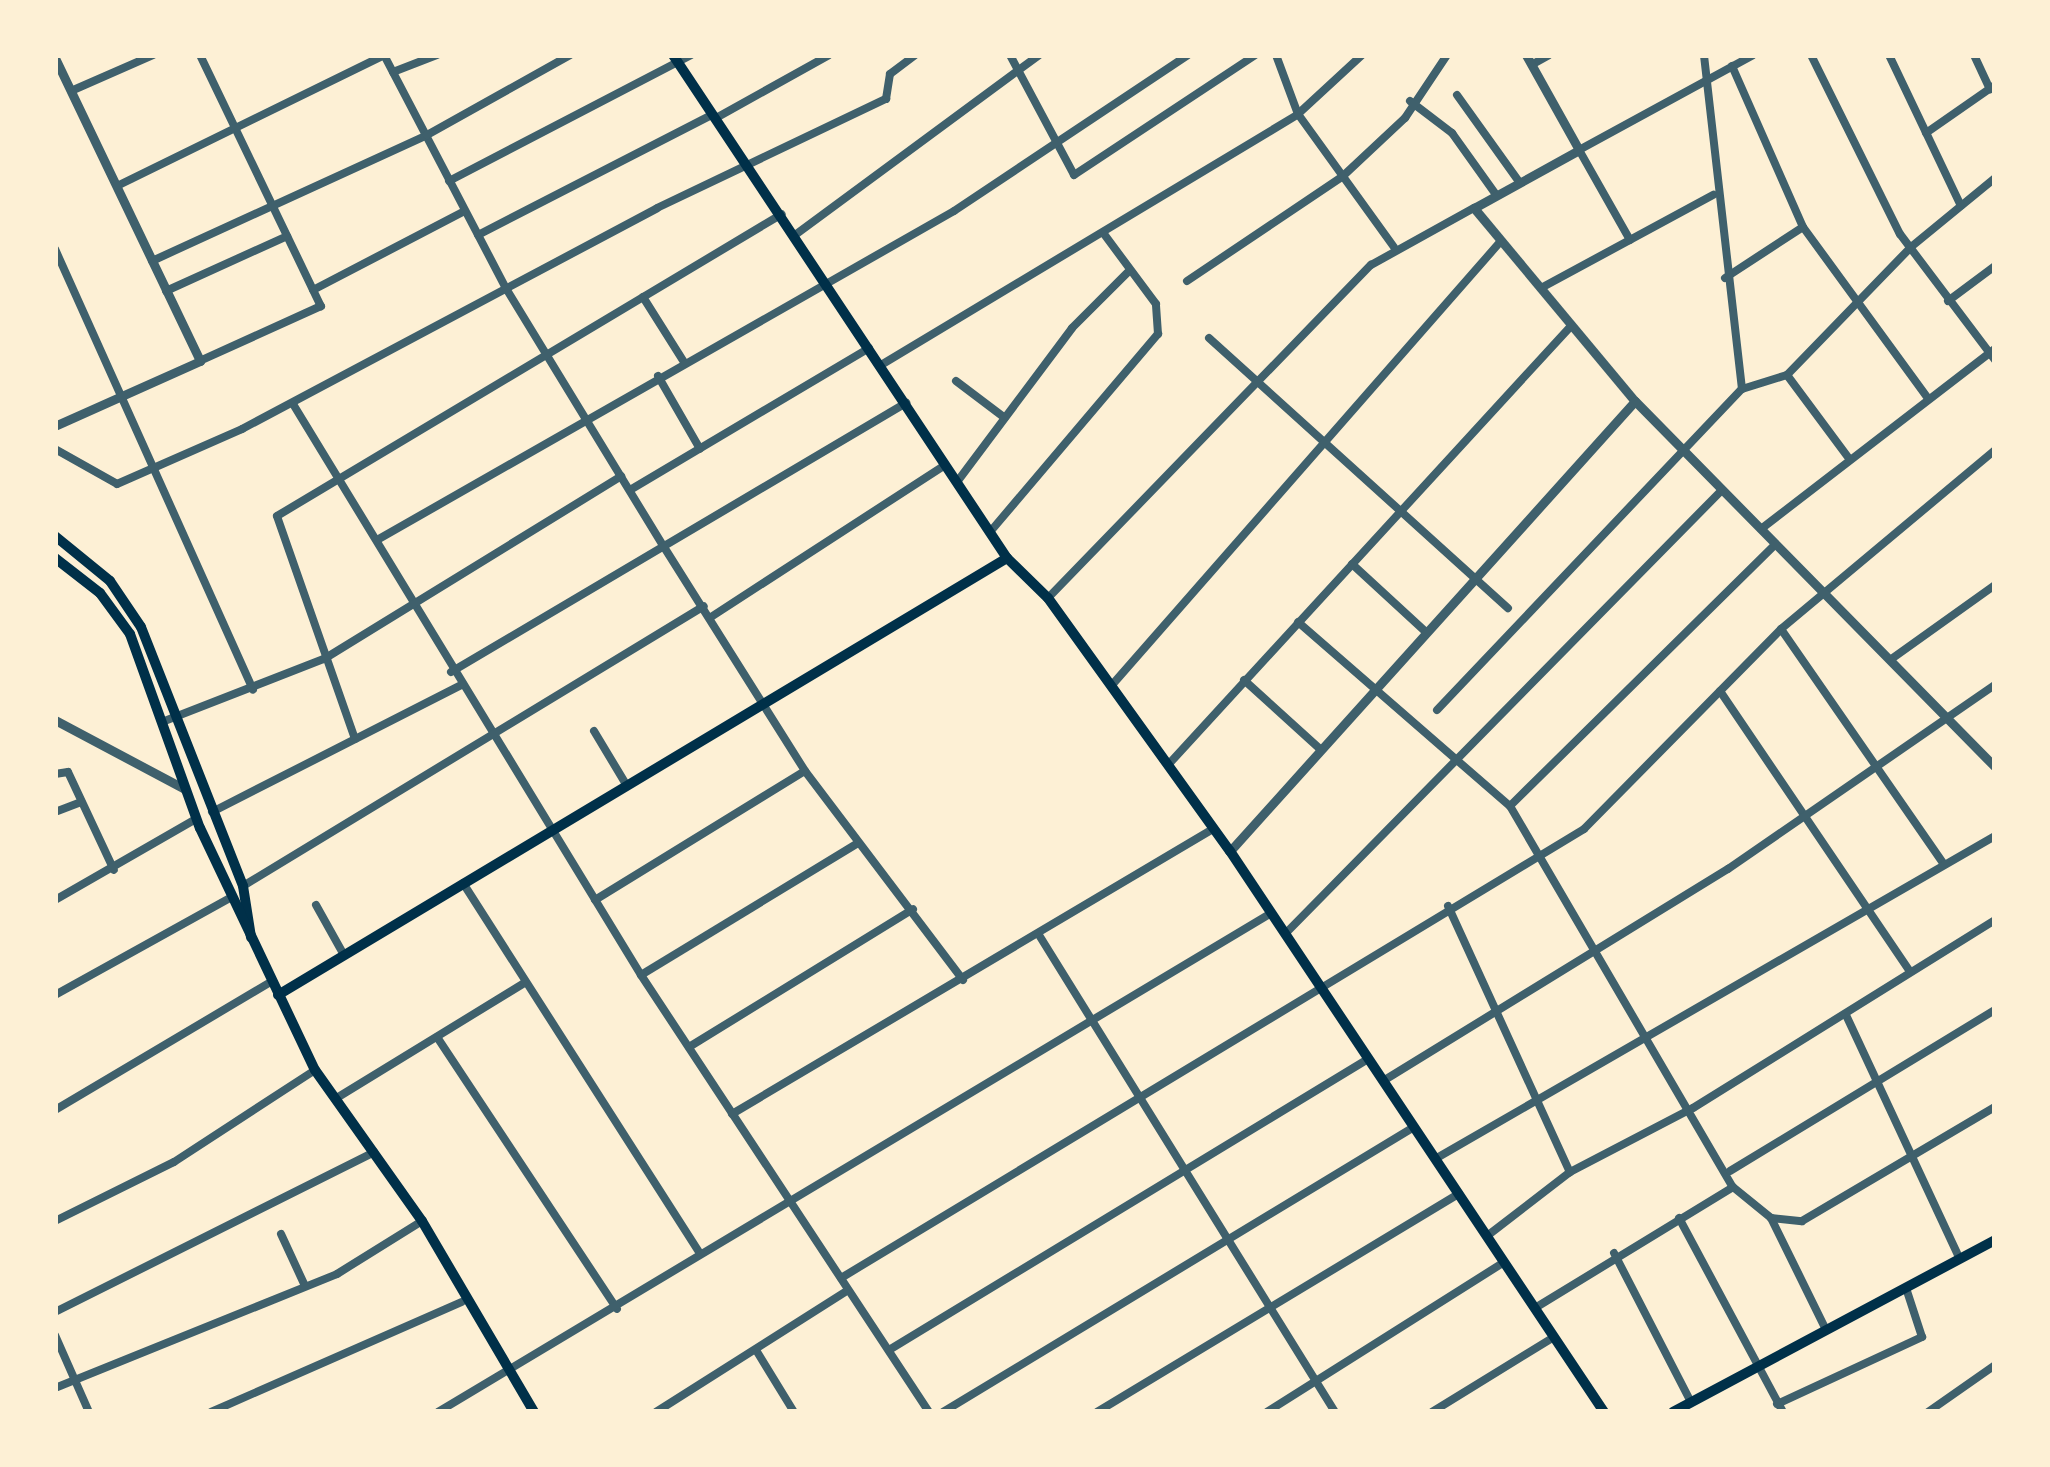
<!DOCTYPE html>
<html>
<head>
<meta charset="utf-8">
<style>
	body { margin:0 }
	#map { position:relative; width:2050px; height:1467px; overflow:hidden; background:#fdf0d5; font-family:"Noto Sans",sans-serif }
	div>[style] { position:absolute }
	.minor>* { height:8px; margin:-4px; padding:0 4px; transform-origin:4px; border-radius:4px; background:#3f606c }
	.tertiary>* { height:9px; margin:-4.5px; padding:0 4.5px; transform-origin:4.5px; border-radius:4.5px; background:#3f606c }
	.secondary>* { height:10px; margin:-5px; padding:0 5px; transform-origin:5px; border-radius:5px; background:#003049 }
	span { translate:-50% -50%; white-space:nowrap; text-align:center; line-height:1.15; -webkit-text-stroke:8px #fdf0d5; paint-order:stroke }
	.frame { position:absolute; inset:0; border:58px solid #fdf0d5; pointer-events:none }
</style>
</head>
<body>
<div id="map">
	<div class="minor">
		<i style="left:200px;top:55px;width:279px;rotate:64.3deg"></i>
		<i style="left:321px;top:306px;width:133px;rotate:155.6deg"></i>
		<i style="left:384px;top:55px;width:265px;rotate:62.4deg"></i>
		<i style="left:507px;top:290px;width:301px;rotate:58.6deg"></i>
		<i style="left:664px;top:547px;width:265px;rotate:57.8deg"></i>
		<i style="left:805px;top:771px;width:262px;rotate:52.9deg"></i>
		<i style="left:1010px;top:55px;width:136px;rotate:61.9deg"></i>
		<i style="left:1074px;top:175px;width:217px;rotate:-33.5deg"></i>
		<i style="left:1276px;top:55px;width:63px;rotate:69.6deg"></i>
		<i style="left:1298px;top:114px;width:164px;rotate:54.2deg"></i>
		<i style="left:1811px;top:55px;width:200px;rotate:63.6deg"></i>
		<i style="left:1900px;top:234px;width:158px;rotate:53deg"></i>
		<i style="left:1889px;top:55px;width:167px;rotate:64.5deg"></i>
		<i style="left:1974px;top:55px;width:38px;rotate:65deg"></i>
		<i style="left:1533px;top:64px;width:18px;rotate:-29deg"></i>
		<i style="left:1732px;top:66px;width:176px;rotate:66.2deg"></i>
		<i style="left:1803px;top:227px;width:210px;rotate:53.9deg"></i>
		<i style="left:393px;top:72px;width:47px;rotate:-21.1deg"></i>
		<i style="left:71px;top:91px;width:90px;rotate:-23.7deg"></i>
		<i style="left:1457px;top:95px;width:108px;rotate:54.4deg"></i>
		<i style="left:1410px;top:101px;width:53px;rotate:37.3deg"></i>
		<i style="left:1452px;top:133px;width:77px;rotate:54.5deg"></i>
		<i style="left:716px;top:118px;width:129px;rotate:-29.1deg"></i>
		<i style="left:1926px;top:133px;width:84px;rotate:-34.8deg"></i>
		<i style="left:449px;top:181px;width:273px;rotate:-27.5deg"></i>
		<i style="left:117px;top:186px;width:297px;rotate:-26.1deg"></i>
		<i style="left:478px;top:235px;width:264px;rotate:-27.2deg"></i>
		<i style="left:795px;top:235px;width:303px;rotate:-36.4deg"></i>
		<i style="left:1630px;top:240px;width:103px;rotate:-119.5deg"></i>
		<i style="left:1579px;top:150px;width:198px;rotate:-28.6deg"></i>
		<i style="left:55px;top:249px;width:483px;rotate:65.8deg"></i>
		<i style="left:152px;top:261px;width:302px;rotate:-24.6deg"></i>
		<i style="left:427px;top:135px;width:164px;rotate:-29.2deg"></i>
		<i style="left:1725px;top:278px;width:93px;rotate:-33.2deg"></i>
		<i style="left:1187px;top:281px;width:188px;rotate:-33.9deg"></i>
		<i style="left:1343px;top:176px;width:85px;rotate:-43.1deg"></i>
		<i style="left:1405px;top:118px;width:76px;rotate:-56.3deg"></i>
		<i style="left:1541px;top:288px;width:196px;rotate:-28.4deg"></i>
		<i style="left:313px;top:290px;width:171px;rotate:-27.5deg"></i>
		<i style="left:166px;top:291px;width:133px;rotate:-24.4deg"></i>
		<i style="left:643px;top:297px;width:77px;rotate:57.8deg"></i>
		<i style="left:1948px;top:301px;width:59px;rotate:-36.7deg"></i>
		<i style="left:1209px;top:338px;width:403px;rotate:42.1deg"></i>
		<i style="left:881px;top:365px;width:487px;rotate:-31deg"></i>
		<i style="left:1298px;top:114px;width:87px;rotate:-42.7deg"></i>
		<i style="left:1787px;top:375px;width:102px;rotate:53.4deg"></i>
		<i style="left:658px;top:376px;width:84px;rotate:60.1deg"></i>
		<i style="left:956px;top:381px;width:61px;rotate:37.1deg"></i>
		<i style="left:1742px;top:389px;width:47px;rotate:-17.3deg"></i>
		<i style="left:1787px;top:375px;width:178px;rotate:-45.9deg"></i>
		<i style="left:1911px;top:247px;width:109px;rotate:-39.4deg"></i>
		<i style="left:293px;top:404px;width:669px;rotate:58.64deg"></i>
		<i style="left:641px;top:975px;width:523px;rotate:56.61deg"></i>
		<i style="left:55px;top:449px;width:71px;rotate:29.4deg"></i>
		<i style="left:117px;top:484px;width:137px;rotate:-23.7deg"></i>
		<i style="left:242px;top:429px;width:470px;rotate:-28deg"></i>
		<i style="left:657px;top:208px;width:254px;rotate:-25.5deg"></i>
		<i style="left:886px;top:99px;width:25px;rotate:-81deg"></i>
		<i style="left:890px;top:74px;width:31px;rotate:-37deg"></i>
		<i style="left:957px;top:482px;width:192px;rotate:-53.2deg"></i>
		<i style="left:1072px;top:328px;width:78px;rotate:-45deg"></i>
		<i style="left:630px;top:490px;width:278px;rotate:-30.7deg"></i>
		<i style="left:1761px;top:529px;width:295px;rotate:-37.6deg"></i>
		<i style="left:990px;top:532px;width:260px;rotate:-49.7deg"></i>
		<i style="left:1158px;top:334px;width:30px;rotate:-94deg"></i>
		<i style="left:1156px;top:304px;width:87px;rotate:-126.6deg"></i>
		<i style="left:377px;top:540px;width:664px;rotate:-29.69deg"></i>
		<i style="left:954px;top:211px;width:281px;rotate:-33.7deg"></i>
		<i style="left:1352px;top:564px;width:100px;rotate:42.6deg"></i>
		<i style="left:1048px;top:598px;width:464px;rotate:-45.9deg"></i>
		<i style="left:1371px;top:265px;width:118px;rotate:-29deg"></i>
		<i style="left:711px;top:617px;width:279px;rotate:-33deg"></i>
		<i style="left:1298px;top:622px;width:281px;rotate:41deg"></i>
		<i style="left:1510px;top:806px;width:441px;rotate:59.7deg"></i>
		<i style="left:1733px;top:1187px;width:49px;rotate:39.2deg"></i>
		<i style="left:1771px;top:1218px;width:125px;rotate:63.8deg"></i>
		<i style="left:1781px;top:629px;width:286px;rotate:55.3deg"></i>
		<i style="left:1890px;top:660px;width:129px;rotate:-35.5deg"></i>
		<i style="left:451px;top:672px;width:529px;rotate:-30.59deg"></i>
		<i style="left:1244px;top:680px;width:103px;rotate:42.2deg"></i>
		<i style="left:1112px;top:685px;width:590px;rotate:-48.78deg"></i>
		<i style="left:1720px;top:691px;width:337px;rotate:55.9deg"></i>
		<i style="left:1437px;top:710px;width:443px;rotate:-46.5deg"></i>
		<i style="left:1742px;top:389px;width:336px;rotate:-96.5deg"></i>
		<i style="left:162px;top:722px;width:174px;rotate:-21.3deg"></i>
		<i style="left:324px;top:659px;width:349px;rotate:-31.6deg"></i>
		<i style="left:594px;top:731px;width:64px;rotate:59deg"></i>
		<i style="left:355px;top:739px;width:236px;rotate:-109.3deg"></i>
		<i style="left:277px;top:516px;width:588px;rotate:-30.88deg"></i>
		<i style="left:1168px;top:765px;width:596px;rotate:-47.45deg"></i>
		<i style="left:55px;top:774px;width:13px;rotate:-9deg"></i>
		<i style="left:68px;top:772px;width:108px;rotate:64.9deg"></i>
		<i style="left:1510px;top:806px;width:373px;rotate:-44.6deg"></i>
		<i style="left:55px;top:812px;width:28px;rotate:-21deg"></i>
		<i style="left:212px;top:812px;width:280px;rotate:-27deg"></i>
		<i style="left:463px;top:883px;width:440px;rotate:57.4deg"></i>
		<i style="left:243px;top:886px;width:539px;rotate:-31.27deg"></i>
		<i style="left:55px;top:900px;width:163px;rotate:-29.9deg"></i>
		<i style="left:595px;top:900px;width:246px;rotate:-31.6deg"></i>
		<i style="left:316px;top:905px;width:57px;rotate:60.8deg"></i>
		<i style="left:1448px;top:906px;width:293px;rotate:65.4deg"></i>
		<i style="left:1285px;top:934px;width:623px;rotate:-45.46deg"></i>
		<i style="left:1039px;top:935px;width:561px;rotate:58.18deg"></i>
		<i style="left:641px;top:975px;width:254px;rotate:-31.3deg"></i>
		<i style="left:55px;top:995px;width:200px;rotate:-29deg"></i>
		<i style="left:1846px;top:1015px;width:269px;rotate:65deg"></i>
		<i style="left:437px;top:1037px;width:326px;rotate:56.5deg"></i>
		<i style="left:689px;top:1047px;width:263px;rotate:-31.6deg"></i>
		<i style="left:1383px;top:1081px;width:405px;rotate:-31.6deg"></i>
		<i style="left:1728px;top:869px;width:324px;rotate:-34.6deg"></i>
		<i style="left:335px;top:1099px;width:222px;rotate:-31.5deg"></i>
		<i style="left:55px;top:1110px;width:252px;rotate:-30.7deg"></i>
		<i style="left:732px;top:1114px;width:559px;rotate:-30.65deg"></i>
		<i style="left:1435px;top:1159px;width:646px;rotate:-29.98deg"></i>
		<i style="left:1730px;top:1171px;width:310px;rotate:-31.3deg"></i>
		<i style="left:1679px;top:1218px;width:220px;rotate:61.8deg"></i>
		<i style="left:1771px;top:1218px;width:31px;rotate:6deg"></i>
		<i style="left:1802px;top:1221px;width:224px;rotate:-30.6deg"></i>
		<i style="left:55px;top:1221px;width:133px;rotate:-26.4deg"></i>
		<i style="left:174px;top:1162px;width:168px;rotate:-33.1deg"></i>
		<i style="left:281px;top:1234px;width:57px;rotate:65.2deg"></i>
		<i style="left:1487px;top:1236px;width:105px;rotate:-37.6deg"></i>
		<i style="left:1570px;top:1172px;width:139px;rotate:-27.5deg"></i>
		<i style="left:1693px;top:1108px;width:356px;rotate:-31.9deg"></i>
		<i style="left:1614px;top:1253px;width:168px;rotate:62.7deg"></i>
		<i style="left:841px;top:1278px;width:868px;rotate:-31.14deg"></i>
		<i style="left:1584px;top:829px;width:281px;rotate:-45.4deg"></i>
		<i style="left:1781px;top:629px;width:279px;rotate:-39.9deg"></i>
		<i style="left:1535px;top:1308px;width:232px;rotate:-31.4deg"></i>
		<i style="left:55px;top:1312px;width:357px;rotate:-26.6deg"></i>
		<i style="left:55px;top:1335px;width:84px;rotate:66.2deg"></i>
		<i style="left:756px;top:1350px;width:73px;rotate:58.5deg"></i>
		<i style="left:889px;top:1350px;width:560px;rotate:-31.28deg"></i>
		<i style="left:55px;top:1388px;width:304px;rotate:-22deg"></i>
		<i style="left:337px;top:1274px;width:100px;rotate:-31.9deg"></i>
		<i style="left:1777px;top:1404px;width:160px;rotate:-24.8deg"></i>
		<i style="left:1922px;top:1337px;width:52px;rotate:-108.1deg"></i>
		<i style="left:211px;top:1412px;width:274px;rotate:-23.7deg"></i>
		<i style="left:438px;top:1412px;width:971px;rotate:-30.92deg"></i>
		<i style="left:656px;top:1412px;width:227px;rotate:-32.4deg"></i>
		<i style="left:943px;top:1412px;width:551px;rotate:-31.18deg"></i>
		<i style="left:1097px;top:1412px;width:423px;rotate:-31.1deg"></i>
		<i style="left:1267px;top:1412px;width:280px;rotate:-32.3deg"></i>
		<i style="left:1432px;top:1412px;width:143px;rotate:-31.6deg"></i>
		<i style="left:1928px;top:1412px;width:82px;rotate:-35deg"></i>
	</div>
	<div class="tertiary">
		<i style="left:1526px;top:55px;width:109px;rotate:60.8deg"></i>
		<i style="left:1579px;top:150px;width:120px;rotate:151.1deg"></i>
		<i style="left:1474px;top:208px;width:251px;rotate:50.2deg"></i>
		<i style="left:1635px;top:401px;width:513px;rotate:45.47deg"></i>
		<i style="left:55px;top:58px;width:336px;rotate:64.4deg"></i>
		<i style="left:200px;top:361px;width:159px;rotate:155.9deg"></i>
		<i style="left:55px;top:720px;width:147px;rotate:28deg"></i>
		<i style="left:1230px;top:851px;width:605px;rotate:-48.01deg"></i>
	</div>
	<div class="secondary">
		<i style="left:673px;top:55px;width:604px;rotate:56.42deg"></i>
		<i style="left:1007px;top:558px;width:57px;rotate:44.3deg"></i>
		<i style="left:1048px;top:598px;width:312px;rotate:54.3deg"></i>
		<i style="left:1230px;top:851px;width:674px;rotate:56.31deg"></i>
		<i style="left:55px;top:536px;width:71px;rotate:39.3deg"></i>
		<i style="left:110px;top:581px;width:55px;rotate:56deg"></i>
		<i style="left:141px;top:627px;width:278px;rotate:68.5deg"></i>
		<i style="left:243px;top:886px;width:52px;rotate:81.1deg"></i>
		<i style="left:55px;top:558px;width:57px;rotate:37.9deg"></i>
		<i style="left:100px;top:593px;width:51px;rotate:53.8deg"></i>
		<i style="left:130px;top:634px;width:206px;rotate:70.2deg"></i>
		<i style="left:200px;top:828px;width:268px;rotate:64.6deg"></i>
		<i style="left:315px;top:1070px;width:185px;rotate:54.7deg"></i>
		<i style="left:422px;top:1221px;width:221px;rotate:59.6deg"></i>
		<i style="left:278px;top:995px;width:850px;rotate:-30.94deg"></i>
		<i style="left:1673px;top:1412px;width:365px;rotate:-28.1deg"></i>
	</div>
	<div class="frame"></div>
</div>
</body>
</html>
